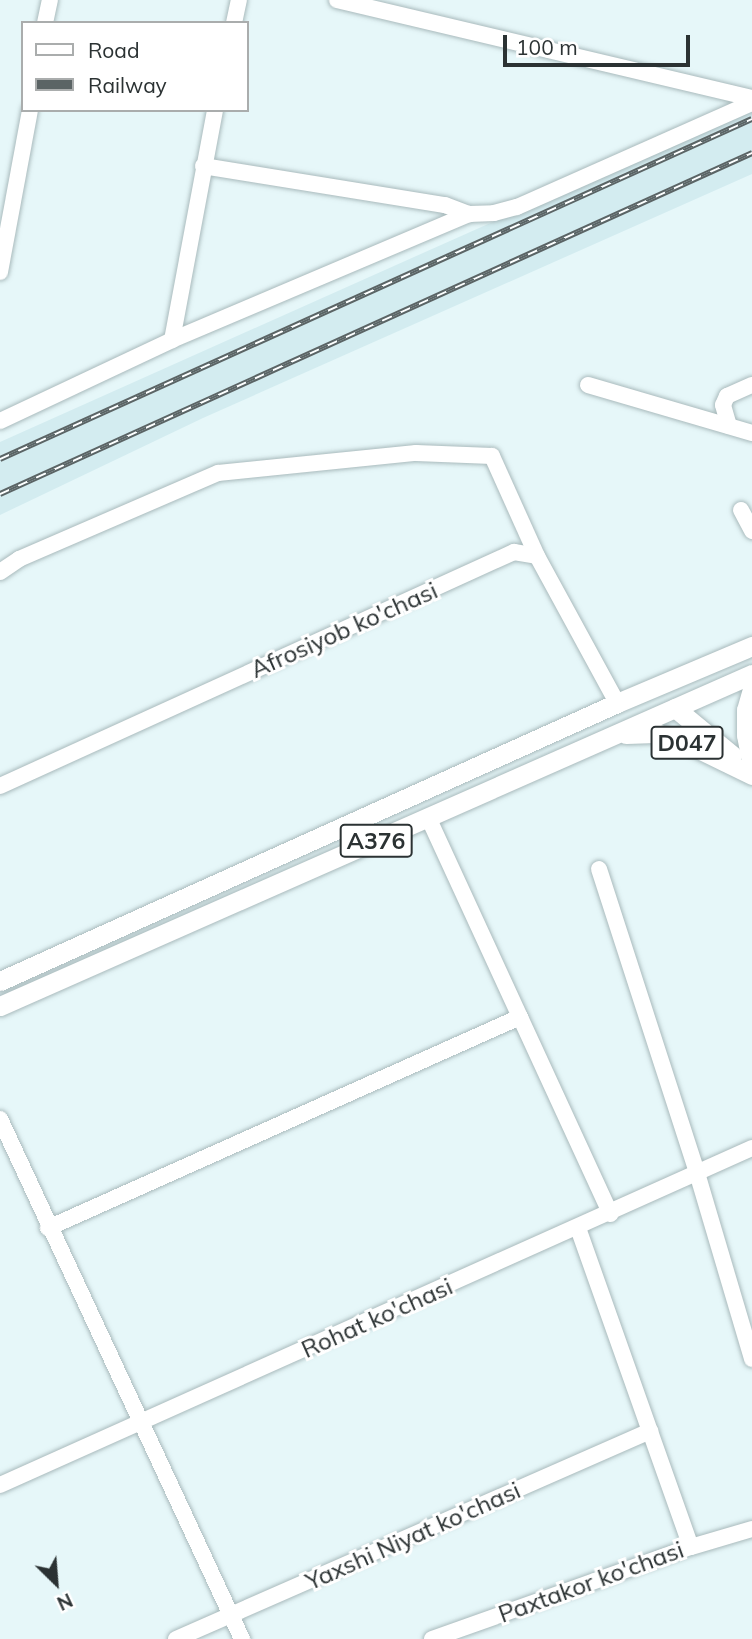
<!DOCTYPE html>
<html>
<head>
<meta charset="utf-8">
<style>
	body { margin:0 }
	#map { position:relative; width:752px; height:1639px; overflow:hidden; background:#e6f7f9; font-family:Mulish,sans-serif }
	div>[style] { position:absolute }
	.built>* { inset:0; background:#d3ecf0 }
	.roads { filter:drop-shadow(0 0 2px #a9babc) drop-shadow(0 0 2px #a9babc) }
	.minor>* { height:16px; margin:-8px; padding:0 8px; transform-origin:8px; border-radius:8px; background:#fff }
	.major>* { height:19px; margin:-9.5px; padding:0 9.5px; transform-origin:9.5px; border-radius:9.5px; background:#fff }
	.rail>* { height:6px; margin-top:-3px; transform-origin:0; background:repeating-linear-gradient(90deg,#fff 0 10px,#5b6465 0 20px); box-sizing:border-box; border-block:2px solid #5b6465 }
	span { translate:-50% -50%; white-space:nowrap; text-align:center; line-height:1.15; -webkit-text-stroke:6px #fff; paint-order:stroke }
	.shield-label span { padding:2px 5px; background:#fff; border:2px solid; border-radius:5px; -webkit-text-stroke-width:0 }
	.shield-label { font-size:23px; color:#2b3233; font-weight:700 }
	.street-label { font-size:24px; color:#2b3233 }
	.legend { position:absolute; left:21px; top:21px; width:228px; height:91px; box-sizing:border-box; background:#fff; border:2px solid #aaadad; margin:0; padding:9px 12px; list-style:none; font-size:21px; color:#2b3233 }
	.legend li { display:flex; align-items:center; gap:14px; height:35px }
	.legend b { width:35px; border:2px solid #aaadad }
	.north { position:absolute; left:21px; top:1548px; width:70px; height:70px; -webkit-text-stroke:5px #fff; paint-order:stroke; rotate:155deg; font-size:19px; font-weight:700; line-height:28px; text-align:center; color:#2b3233 }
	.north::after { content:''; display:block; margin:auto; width:24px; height:32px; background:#2b3233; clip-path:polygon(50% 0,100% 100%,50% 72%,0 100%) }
	.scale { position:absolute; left:503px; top:35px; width:187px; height:32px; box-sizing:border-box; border:4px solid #2b3233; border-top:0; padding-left:9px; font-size:21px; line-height:24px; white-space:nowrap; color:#2b3233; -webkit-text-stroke:5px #fff; paint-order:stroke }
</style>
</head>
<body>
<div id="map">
	<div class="built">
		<i style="clip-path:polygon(752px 106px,752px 174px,203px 418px,0 515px,0 442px)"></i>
	</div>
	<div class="roads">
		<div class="minor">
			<i style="left:337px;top:0;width:426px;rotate:13.3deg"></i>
			<i style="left:45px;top:23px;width:24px;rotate:-78deg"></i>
			<i style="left:234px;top:23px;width:24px;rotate:-78deg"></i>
			<i style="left:203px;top:166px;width:245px;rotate:9.2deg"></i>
			<i style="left:445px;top:205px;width:26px;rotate:21deg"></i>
			<i style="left:0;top:272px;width:165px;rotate:-79.5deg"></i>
			<i style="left:172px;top:340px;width:234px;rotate:-79.4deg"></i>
			<i style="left:588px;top:385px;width:171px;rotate:16.3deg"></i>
			<i style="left:0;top:421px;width:190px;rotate:-25.2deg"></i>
			<i style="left:172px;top:340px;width:323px;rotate:-23deg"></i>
			<i style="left:469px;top:214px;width:25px;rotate:-2deg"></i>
			<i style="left:494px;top:213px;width:24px;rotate:-15deg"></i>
			<i style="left:517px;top:207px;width:257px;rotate:-23.9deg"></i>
			<i style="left:729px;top:426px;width:22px;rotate:-106deg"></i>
			<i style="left:723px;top:405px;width:10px;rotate:-66deg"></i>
			<i style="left:727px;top:396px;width:27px;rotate:-24deg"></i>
			<i style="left:741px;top:510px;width:24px;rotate:62deg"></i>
			<i style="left:0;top:572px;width:23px;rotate:-34deg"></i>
			<i style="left:19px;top:559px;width:217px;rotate:-23.4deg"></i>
			<i style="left:218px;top:473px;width:199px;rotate:-5.8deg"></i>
			<i style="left:416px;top:453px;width:76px;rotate:2.3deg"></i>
			<i style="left:492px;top:456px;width:110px;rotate:65.8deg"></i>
			<i style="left:0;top:786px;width:565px;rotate:-24.48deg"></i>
			<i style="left:514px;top:552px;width:23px;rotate:10deg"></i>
			<i style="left:537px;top:556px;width:167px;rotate:61.4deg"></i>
			<i style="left:428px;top:817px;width:437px;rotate:65.3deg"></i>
			<i style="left:599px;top:869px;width:319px;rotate:72.1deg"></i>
			<i style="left:697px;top:1173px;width:194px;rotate:73.5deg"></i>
			<i style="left:0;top:1119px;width:574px;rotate:65.04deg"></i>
			<i style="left:48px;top:1228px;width:517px;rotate:-24.09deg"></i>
			<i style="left:578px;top:1228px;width:338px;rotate:70.5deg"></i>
			<i style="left:0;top:1485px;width:824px;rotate:-24.14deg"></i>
			<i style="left:176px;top:1639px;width:518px;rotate:-23.69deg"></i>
			<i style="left:432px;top:1639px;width:275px;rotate:-19.6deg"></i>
			<i style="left:691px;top:1547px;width:64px;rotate:-16.4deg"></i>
		</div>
		<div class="major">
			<i style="left:752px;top:689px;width:22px;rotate:106deg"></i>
			<i style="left:746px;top:710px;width:25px;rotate:90deg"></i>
			<i style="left:746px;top:735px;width:32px;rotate:79deg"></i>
			<i style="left:675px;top:708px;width:74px;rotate:39.5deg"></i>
			<i style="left:626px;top:734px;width:29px;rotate:-2deg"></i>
			<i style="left:655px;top:733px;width:26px;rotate:16deg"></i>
			<i style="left:680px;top:740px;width:80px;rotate:25.9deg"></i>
			<i style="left:0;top:981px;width:677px;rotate:-24.25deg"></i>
			<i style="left:617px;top:703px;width:147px;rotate:-22.9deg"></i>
			<i style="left:0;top:1006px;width:822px;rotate:-23.82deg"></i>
		</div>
	</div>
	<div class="rail">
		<i style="left:0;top:459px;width:825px;rotate:-24.33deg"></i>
		<i style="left:0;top:494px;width:826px;rotate:-24.39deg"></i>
	</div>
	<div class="shield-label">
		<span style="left:687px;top:743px">D047</span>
		<span style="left:376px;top:841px">A376</span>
	</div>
	<div class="street-label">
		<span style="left:344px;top:630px;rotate:-24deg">Afrosiyob ko'chasi</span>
		<span style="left:377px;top:1318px;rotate:-24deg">Rohat ko'chasi</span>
		<span style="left:413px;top:1536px;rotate:-24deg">Yaxshi Niyat ko'chasi</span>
		<span style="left:591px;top:1582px;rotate:-20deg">Paxtakor ko'chasi</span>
	</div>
	<ul class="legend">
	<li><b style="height:9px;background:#fff"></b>Road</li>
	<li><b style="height:9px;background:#5b6465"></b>Railway</li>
	</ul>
	<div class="north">N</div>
	<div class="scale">100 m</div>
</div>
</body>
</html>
